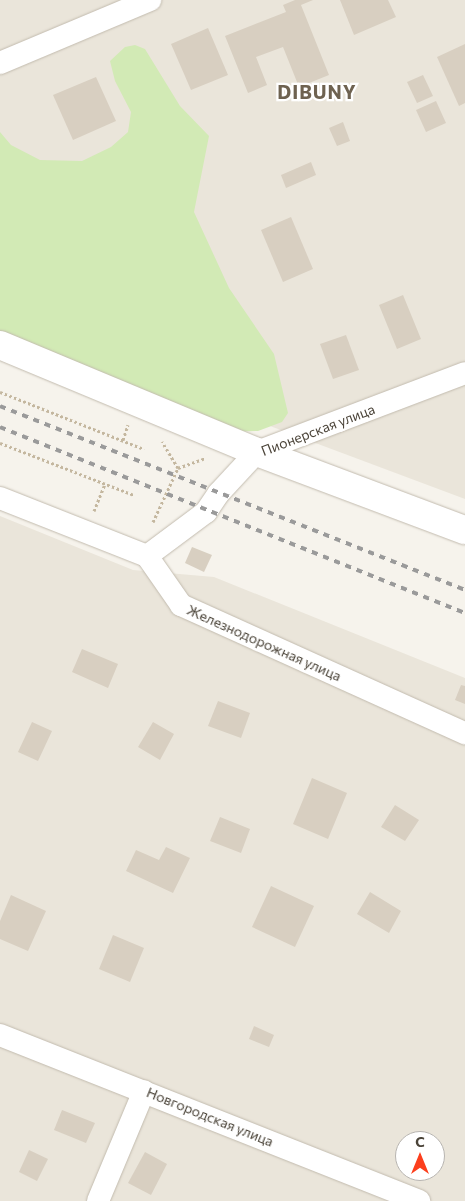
<!DOCTYPE html>
<html>
<head>
<meta charset="utf-8">
<style>
	body { margin:0 }
	#map { position:relative; width:465px; height:1201px; overflow:hidden; background:#f6f3ec; font-family:Commissioner,sans-serif }
	div>[style] { position:absolute }
	.residential>* { inset:0; background:#eae5da }
	.green>* { inset:0; background:#d2eab5 }
	.building>* { inset:0; background:#d8cfc1 }
	.path>* { height:3px; margin-top:-1.5px; transform-origin:0; background:repeating-linear-gradient(90deg,#c4b79f 0 2.5px,transparent 0 5px) }
	.roads { filter:drop-shadow(0 0 1px #c2bbae) drop-shadow(0 0 1px #c2bbae) }
	.minor>* { height:22px; margin:-11px; padding:0 11px; transform-origin:11px; border-radius:11px; background:#fff }
	.tertiary>* { height:28px; margin:-14px; padding:0 14px; transform-origin:14px; border-radius:14px; background:#fff }
	.rail>* { height:4px; margin-top:-2px; transform-origin:0; background:repeating-linear-gradient(90deg,#9a9a9a 0 6px,transparent 0 12px) }
	span { translate:-50% -50%; white-space:nowrap; text-align:center; line-height:1.15; -webkit-text-stroke:4.5px #fff; paint-order:stroke }
	.street-label { font-size:14px; color:#4b4439 }
	.district-label { font-size:19px; color:#6e6250; font-weight:700; letter-spacing:1px }
	.north { position:absolute; left:395px; top:1131px; width:50px; height:50px; box-sizing:border-box; background:#fff; border:1px solid #b7b4b0; border-radius:50%; rotate:0deg; font-size:14px; font-weight:700; line-height:20px; text-align:center; color:#4b4439 }
	.north::after { content:''; display:block; margin:auto; width:18px; height:22px; background:#fc3f1d; clip-path:polygon(50% 0,100% 100%,50% 72%,0 100%) }
</style>
</head>
<body>
<div id="map">
	<div class="residential">
		<i style="clip-path:polygon(0 0,465px 0,465px 499px,30px 336px,0 320px)"></i>
		<i style="clip-path:polygon(evenodd,0 516px,133px 570px,214px 577px,465px 678px,465px 1201px,0 1201px,0 516px,405px 1141px,435px 1141px,435px 1171px,405px 1171px,405px 1141px)"></i>
	</div>
	<div class="green">
		<i style="clip-path:polygon(135px 45px,145px 49px,180px 106px,209px 136px,194px 212px,229px 288px,274px 354px,288px 413px,282px 422px,258px 431px,225px 432px,0 333px,0 132px,11px 145px,40px 160px,82px 161px,111px 147px,128px 132px,131px 112px,115px 81px,110px 61px,125px 47px)"></i>
	</div>
	<div class="building">
		<i style="clip-path:polygon(295px 0,313px 0,301px 5px,329px 75px,299px 87px,283px 47px,256px 57px,267px 85px,248px 93px,225px 36px,286px 12px,283px 5px)"></i>
		<i style="clip-path:polygon(340px 0,388px 0,396px 17px,354px 35px)"></i>
		<i style="clip-path:polygon(208px 28px,228px 75px,191px 90px,171px 44px)"></i>
		<i style="clip-path:polygon(465px 44px,465px 103px,459px 106px,437px 57px)"></i>
		<i style="clip-path:polygon(423px 75px,433px 96px,417px 103px,407px 82px)"></i>
		<i style="clip-path:polygon(96px 77px,116px 121px,73px 140px,53px 95px)"></i>
		<i style="clip-path:polygon(436px 101px,446px 123px,426px 132px,416px 110px)"></i>
		<i style="clip-path:polygon(343px 122px,350px 141px,337px 146px,329px 128px)"></i>
		<i style="clip-path:polygon(311px 162px,316px 175px,286px 188px,281px 175px)"></i>
		<i style="clip-path:polygon(291px 217px,313px 269px,283px 282px,261px 230px)"></i>
		<i style="clip-path:polygon(403px 295px,421px 339px,397px 349px,379px 305px)"></i>
		<i style="clip-path:polygon(346px 335px,359px 370px,333px 379px,320px 344px)"></i>
		<i style="clip-path:polygon(192px 547px,212px 555px,204px 572px,185px 563px)"></i>
		<i style="clip-path:polygon(82px 649px,118px 664px,108px 688px,72px 672px)"></i>
		<i style="clip-path:polygon(461px 685px,465px 686px,465px 704px,455px 700px)"></i>
		<i style="clip-path:polygon(218px 701px,250px 713px,241px 738px,208px 726px)"></i>
		<i style="clip-path:polygon(32px 722px,52px 731px,38px 761px,18px 752px)"></i>
		<i style="clip-path:polygon(153px 722px,174px 734px,160px 760px,138px 747px)"></i>
		<i style="clip-path:polygon(312px 778px,347px 793px,328px 839px,293px 824px)"></i>
		<i style="clip-path:polygon(395px 805px,419px 820px,405px 841px,381px 827px)"></i>
		<i style="clip-path:polygon(220px 817px,250px 829px,241px 853px,210px 841px)"></i>
		<i style="clip-path:polygon(166px 847px,190px 858px,173px 893px,126px 871px,136px 850px,159px 860px)"></i>
		<i style="clip-path:polygon(271px 886px,314px 906px,295px 947px,252px 927px)"></i>
		<i style="clip-path:polygon(370px 892px,401px 911px,389px 933px,357px 914px)"></i>
		<i style="clip-path:polygon(11px 895px,46px 911px,28px 951px,0 939px,0 921px)"></i>
		<i style="clip-path:polygon(113px 935px,144px 948px,130px 982px,99px 969px)"></i>
		<i style="clip-path:polygon(254px 1026px,274px 1035px,269px 1047px,249px 1039px)"></i>
		<i style="clip-path:polygon(62px 1110px,95px 1123px,86px 1143px,54px 1130px)"></i>
		<i style="clip-path:polygon(29px 1150px,48px 1159px,37px 1181px,19px 1172px)"></i>
		<i style="clip-path:polygon(145px 1152px,167px 1164px,151px 1195px,128px 1183px)"></i>
	</div>
	<div class="path">
		<i style="left:0;top:392px;width:155px;rotate:21.6deg"></i>
		<i style="left:123px;top:440px;width:16px;rotate:-72deg"></i>
		<i style="left:0;top:443px;width:144px;rotate:21.2deg"></i>
		<i style="left:178px;top:468px;width:29px;rotate:-20deg"></i>
		<i style="left:94px;top:511px;width:29px;rotate:-68deg"></i>
		<i style="left:153px;top:522px;width:60px;rotate:-65.2deg"></i>
		<i style="left:178px;top:468px;width:31px;rotate:-121deg"></i>
	</div>
	<div class="roads">
		<div class="minor">
			<i style="left:0;top:63px;width:163px;rotate:-22.8deg"></i>
			<i style="left:0;top:498px;width:158px;rotate:21.5deg"></i>
			<i style="left:147px;top:556px;width:60px;rotate:55.2deg"></i>
			<i style="left:181px;top:605px;width:312px;rotate:24.3deg"></i>
			<i style="left:147px;top:556px;width:74px;rotate:-36.7deg"></i>
			<i style="left:206px;top:512px;width:23px;rotate:-56deg"></i>
			<i style="left:219px;top:493px;width:56px;rotate:-47.2deg"></i>
			<i style="left:257px;top:452px;width:222px;rotate:-20.8deg"></i>
			<i style="left:0;top:1035px;width:451px;rotate:21.6deg"></i>
			<i style="left:98px;top:1201px;width:119px;rotate:-67.3deg"></i>
		</div>
		<div class="tertiary">
			<i style="left:0;top:345px;width:278px;rotate:22.6deg"></i>
			<i style="left:257px;top:452px;width:222px;rotate:20.6deg"></i>
		</div>
	</div>
	<div class="rail">
		<i style="left:0;top:406px;width:500px;rotate:21.59deg"></i>
		<i style="left:0;top:427px;width:501px;rotate:21.8deg"></i>
	</div>
	<div class="street-label">
		<span style="left:318px;top:430px;rotate:-21deg">Пионерская улица</span>
		<span style="left:264px;top:643px;rotate:24deg">Железнодорожная улица</span>
		<span style="left:210px;top:1117px;rotate:22deg">Новгородская улица</span>
	</div>
	<div class="district-label">
		<span style="left:317px;top:92px">DIBUNY</span>
	</div>
	<div class="north">С</div>
</div>
</body>
</html>
